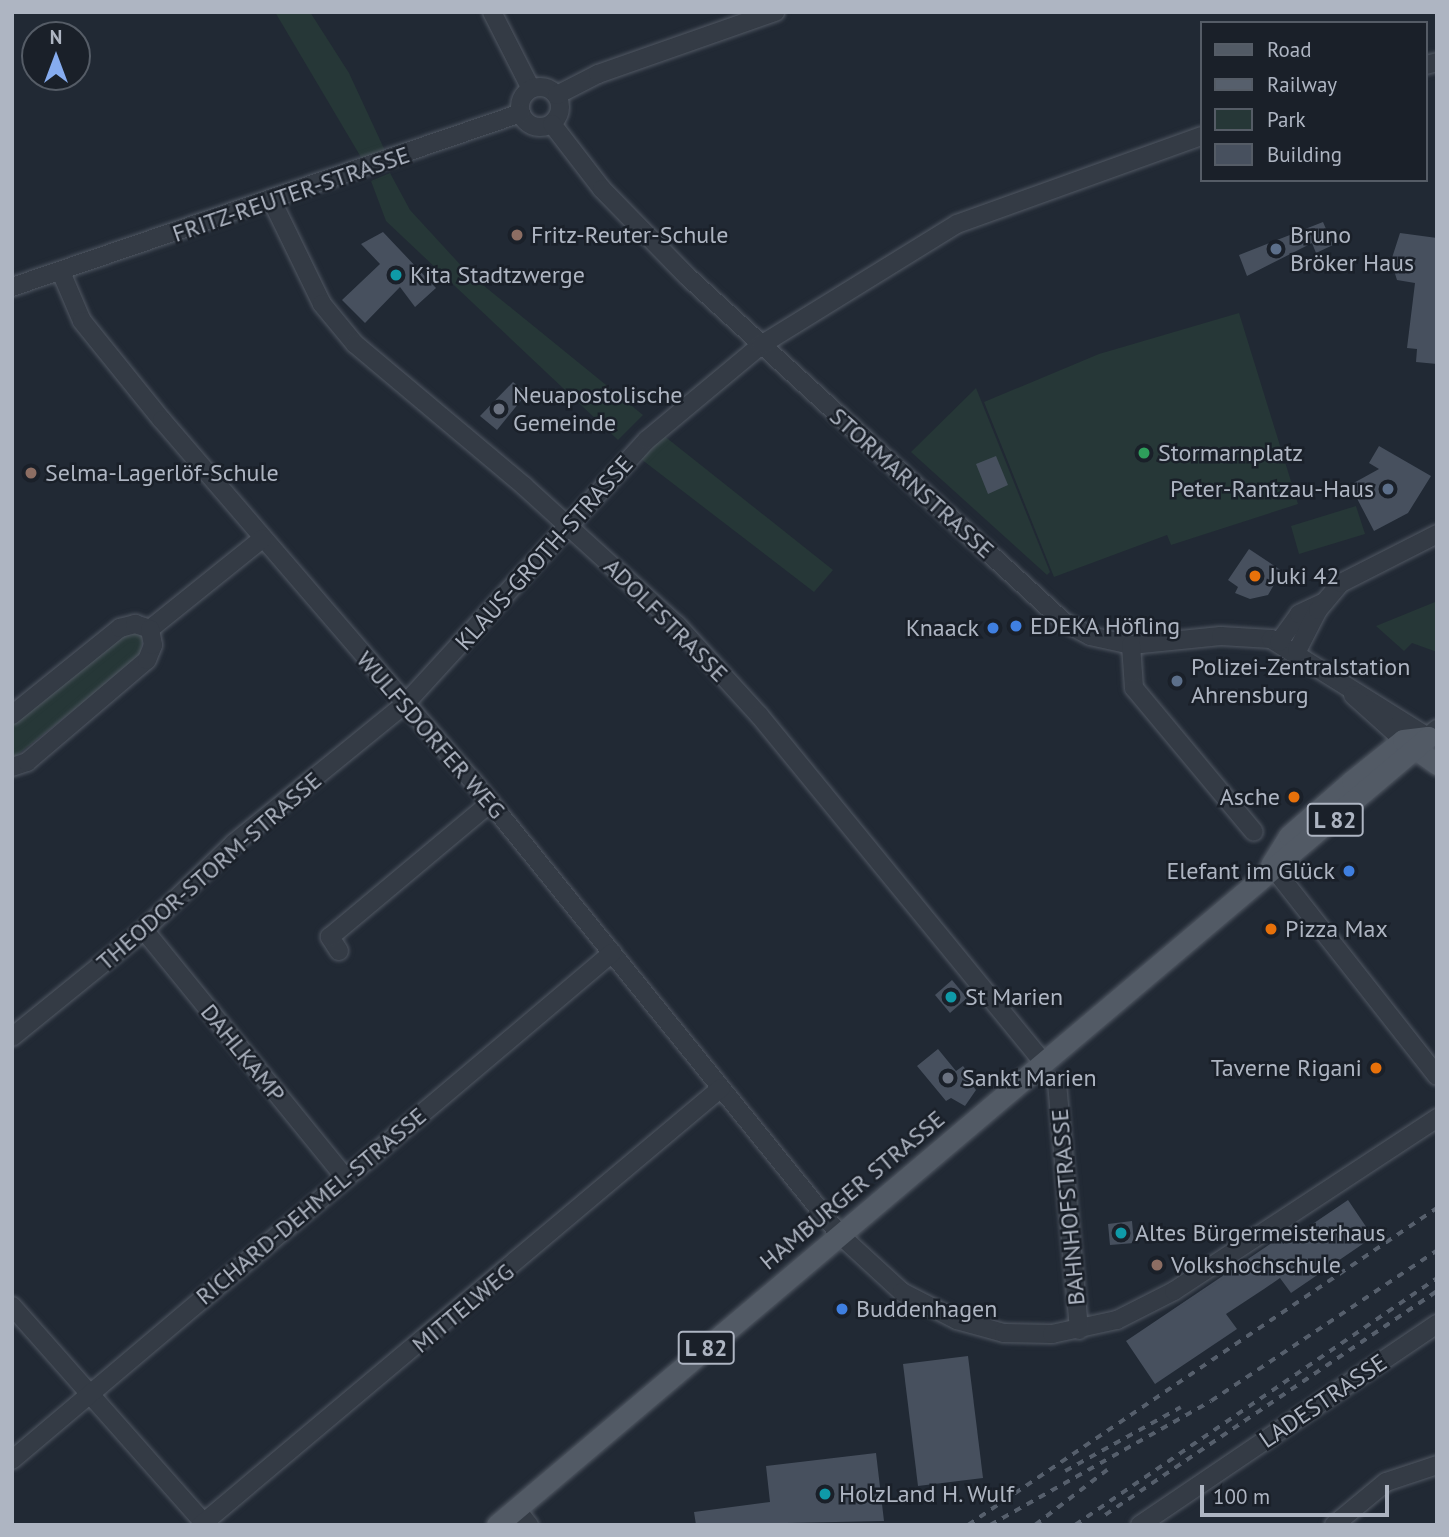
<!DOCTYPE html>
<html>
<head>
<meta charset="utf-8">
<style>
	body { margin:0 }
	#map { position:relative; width:1449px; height:1537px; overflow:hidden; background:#212934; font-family:"PT Sans",sans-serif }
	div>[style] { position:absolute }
	.green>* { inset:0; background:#263737 }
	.building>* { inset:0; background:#47505e }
	.roads { filter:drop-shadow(0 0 2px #515863) drop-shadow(0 0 2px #515863) }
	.minor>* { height:18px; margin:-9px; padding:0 9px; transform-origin:9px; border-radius:9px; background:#343b45 }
	.minor>.ring { margin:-9px; padding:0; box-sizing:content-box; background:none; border:18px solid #343b45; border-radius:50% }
	.major>* { height:21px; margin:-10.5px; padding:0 10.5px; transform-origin:10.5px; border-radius:10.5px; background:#525a65 }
	.rail>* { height:3.5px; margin-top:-1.75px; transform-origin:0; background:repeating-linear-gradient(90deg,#565f6c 0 7px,transparent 0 14px) }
	.dots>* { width:19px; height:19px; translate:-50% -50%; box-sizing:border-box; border:4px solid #1a2029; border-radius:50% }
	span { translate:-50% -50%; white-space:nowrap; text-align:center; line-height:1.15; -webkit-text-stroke:5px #1a2029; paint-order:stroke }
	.shield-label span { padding:2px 5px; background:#1a2029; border:2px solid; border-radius:5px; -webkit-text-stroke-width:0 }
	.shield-label { font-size:23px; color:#aeb5c2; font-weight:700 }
	.street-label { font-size:24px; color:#aeb5c2 }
	.poi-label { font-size:24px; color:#aeb5c2 }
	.left { translate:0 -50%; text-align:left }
	.right { translate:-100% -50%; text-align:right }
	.frame { position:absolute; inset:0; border:14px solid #aeb5c2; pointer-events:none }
	.legend { position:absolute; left:1200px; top:21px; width:228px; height:161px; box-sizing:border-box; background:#1a2029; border:2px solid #555c66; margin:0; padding:9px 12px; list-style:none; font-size:21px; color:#aeb5c2 }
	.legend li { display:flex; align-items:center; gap:14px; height:35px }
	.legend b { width:35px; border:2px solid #555c66 }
	.north { position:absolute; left:21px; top:21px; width:70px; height:70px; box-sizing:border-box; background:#1a2029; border:2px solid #555c66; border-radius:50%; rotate:0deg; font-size:19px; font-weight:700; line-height:28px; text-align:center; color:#aeb5c2 }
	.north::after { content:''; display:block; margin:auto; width:24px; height:32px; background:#86acef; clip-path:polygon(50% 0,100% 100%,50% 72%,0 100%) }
	.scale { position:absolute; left:1200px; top:1485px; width:189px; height:32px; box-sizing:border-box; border:4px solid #aeb5c2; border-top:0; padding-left:9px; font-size:21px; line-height:24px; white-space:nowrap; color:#aeb5c2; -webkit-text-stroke:5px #1a2029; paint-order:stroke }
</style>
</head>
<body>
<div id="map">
	<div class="green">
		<i style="clip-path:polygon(275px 12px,310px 12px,349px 73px,387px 155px,365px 164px)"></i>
		<i style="clip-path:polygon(390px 173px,410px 210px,467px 272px,643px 415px,618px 440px,386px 221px,371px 181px)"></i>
		<i style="clip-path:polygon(1239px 313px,1298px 504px,1171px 545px,1167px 535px,1054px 577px,984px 402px,1099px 354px)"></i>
		<i style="clip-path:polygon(976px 388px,1050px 572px,1047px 575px,911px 452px)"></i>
		<i style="clip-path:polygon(663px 435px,833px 570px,814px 592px,641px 459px)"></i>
		<i style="clip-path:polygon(1356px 506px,1365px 534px,1299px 554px,1291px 526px)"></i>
		<i style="clip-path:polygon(1435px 602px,1437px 652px,1412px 643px,1404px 651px,1376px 626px)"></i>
		<i style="clip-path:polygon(126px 630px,143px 635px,140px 658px,12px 759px,12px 723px)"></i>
	</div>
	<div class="building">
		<i style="clip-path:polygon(1323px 222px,1333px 245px,1316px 253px,1312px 243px,1247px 276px,1239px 255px)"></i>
		<i style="clip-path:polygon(383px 232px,436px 288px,415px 307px,400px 287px,365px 323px,342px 300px,380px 264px,361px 244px)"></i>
		<i style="clip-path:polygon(1400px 233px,1437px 238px,1437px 364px,1416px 362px,1417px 349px,1407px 348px,1415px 283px,1397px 280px,1391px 261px)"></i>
		<i style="clip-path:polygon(513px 382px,527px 393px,497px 430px,480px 416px)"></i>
		<i style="clip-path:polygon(1379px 446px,1431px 476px,1408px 513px,1374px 531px,1350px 485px,1379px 469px,1369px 463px)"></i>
		<i style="clip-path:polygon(996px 456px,1008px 485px,988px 494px,976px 464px)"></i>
		<i style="clip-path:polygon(1249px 549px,1282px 571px,1268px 595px,1250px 599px,1235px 593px,1238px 587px,1228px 580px)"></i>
		<i style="clip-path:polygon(952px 980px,967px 998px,950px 1013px,935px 995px)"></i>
		<i style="clip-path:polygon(938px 1049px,956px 1071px,963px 1066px,971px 1076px,968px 1080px,976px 1090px,965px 1106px,951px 1098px,946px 1101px,917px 1066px)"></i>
		<i style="clip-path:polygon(1348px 1200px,1373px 1237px,1291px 1293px,1280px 1278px,1264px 1289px,1226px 1314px,1237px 1329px,1155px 1384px,1126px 1341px,1279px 1238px,1283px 1244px)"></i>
		<i style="clip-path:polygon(1132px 1221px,1134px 1243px,1110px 1245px,1108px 1224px)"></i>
		<i style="clip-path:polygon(968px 1356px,983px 1478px,918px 1486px,903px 1364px)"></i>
		<i style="clip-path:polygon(876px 1453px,884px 1521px,696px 1525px,694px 1512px,770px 1502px,766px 1466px)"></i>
	</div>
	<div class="roads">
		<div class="minor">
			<i style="left:492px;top:12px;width:86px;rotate:63.1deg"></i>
			<i style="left:1426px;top:65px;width:11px;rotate:-15deg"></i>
			<i class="ring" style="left:520px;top:87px;width:22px;height:22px"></i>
			<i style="left:557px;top:95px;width:46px;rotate:-27.1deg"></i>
			<i style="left:598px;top:74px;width:188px;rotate:-19.3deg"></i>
			<i style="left:552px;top:124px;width:82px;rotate:52.4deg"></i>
			<i style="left:602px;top:189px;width:122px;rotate:45.7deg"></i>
			<i style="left:687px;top:276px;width:512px;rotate:42.54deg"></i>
			<i style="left:1064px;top:622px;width:30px;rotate:28deg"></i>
			<i style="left:1090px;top:636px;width:42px;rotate:12.4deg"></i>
			<i style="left:1131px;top:645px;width:90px;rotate:-5.7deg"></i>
			<i style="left:1221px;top:636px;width:50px;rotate:3.4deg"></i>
			<i style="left:1271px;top:639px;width:185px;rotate:32deg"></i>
			<i style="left:1428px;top:737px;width:12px;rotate:-42deg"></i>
			<i style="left:272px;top:201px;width:114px;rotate:64.1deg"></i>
			<i style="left:322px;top:304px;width:52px;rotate:50.5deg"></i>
			<i style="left:355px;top:344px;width:221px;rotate:40deg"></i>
			<i style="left:524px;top:486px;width:207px;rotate:42.3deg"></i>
			<i style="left:677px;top:625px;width:122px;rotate:47.7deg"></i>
			<i style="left:759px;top:715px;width:450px;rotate:50.7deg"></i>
			<i style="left:61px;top:272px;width:53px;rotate:66.8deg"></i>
			<i style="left:82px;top:321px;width:127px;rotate:51.1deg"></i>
			<i style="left:162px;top:420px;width:475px;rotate:49.3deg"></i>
			<i style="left:472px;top:780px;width:585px;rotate:51.03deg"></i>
			<i style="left:840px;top:1235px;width:84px;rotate:42.6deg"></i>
			<i style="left:902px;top:1292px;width:62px;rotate:27deg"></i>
			<i style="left:957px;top:1320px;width:49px;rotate:15.5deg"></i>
			<i style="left:1004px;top:1333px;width:48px;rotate:1.2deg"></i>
			<i style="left:1052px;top:1334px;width:66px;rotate:-12.2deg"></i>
			<i style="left:1117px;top:1320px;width:64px;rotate:-27deg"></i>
			<i style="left:1174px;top:1291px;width:315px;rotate:-33.3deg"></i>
			<i style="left:12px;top:287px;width:538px;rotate:-18.87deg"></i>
			<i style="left:150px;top:629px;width:144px;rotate:-38.8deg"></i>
			<i style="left:1279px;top:642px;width:34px;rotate:-54deg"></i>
			<i style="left:1299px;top:614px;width:26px;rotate:-25deg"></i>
			<i style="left:1131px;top:645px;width:43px;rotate:86deg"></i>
			<i style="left:1134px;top:688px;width:187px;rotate:50.2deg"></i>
			<i style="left:1297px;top:651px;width:46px;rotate:-62.9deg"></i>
			<i style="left:1318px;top:610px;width:35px;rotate:-50deg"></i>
			<i style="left:1341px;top:583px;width:108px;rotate:-27deg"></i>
			<i style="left:1353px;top:695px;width:67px;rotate:42deg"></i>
			<i style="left:12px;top:715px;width:139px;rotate:-38.9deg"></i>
			<i style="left:120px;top:628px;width:16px;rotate:-15deg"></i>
			<i style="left:135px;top:624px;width:16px;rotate:18deg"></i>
			<i style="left:12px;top:767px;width:16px;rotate:-18deg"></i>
			<i style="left:27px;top:762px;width:157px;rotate:-40.4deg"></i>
			<i style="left:147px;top:660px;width:16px;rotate:-68deg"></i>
			<i style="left:153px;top:645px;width:16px;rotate:-101deg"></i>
			<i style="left:1271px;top:865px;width:268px;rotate:51.8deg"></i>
			<i style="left:144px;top:930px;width:316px;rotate:50.9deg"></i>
			<i style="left:339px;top:951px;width:17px;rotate:-123deg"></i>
			<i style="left:330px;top:937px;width:209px;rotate:-39.9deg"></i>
			<i style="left:12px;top:1037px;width:170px;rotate:-39deg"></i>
			<i style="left:144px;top:930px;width:125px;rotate:-44deg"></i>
			<i style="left:234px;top:843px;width:220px;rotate:-39.1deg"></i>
			<i style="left:405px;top:704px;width:358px;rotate:-47.5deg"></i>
			<i style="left:647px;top:440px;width:148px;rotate:-39.8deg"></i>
			<i style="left:761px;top:345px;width:230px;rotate:-31.7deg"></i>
			<i style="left:957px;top:224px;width:260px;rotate:-19.8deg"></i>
			<i style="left:1057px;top:1083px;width:248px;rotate:84.9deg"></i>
			<i style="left:12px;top:1306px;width:290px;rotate:48.5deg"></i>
			<i style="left:12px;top:1460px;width:786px;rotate:-40.2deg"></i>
			<i style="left:516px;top:1509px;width:21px;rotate:51deg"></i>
			<i style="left:201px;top:1525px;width:679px;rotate:-40.04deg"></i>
			<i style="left:1140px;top:1525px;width:359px;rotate:-34.1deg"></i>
			<i style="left:1334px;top:1525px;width:67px;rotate:-39.6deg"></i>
			<i style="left:1386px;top:1482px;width:54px;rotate:-18.4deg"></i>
		</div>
		<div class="major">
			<i style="left:1407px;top:743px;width:37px;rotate:35deg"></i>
			<i style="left:1271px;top:865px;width:34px;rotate:-58deg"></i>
			<i style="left:1289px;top:836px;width:84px;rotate:-41.1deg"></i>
			<i style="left:1352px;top:781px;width:65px;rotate:-38.8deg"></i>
			<i style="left:1403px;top:740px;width:25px;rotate:-7deg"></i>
			<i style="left:497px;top:1525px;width:1220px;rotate:-40.24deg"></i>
		</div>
	</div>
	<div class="rail">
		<i style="left:1065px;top:1471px;width:132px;rotate:-28.9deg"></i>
		<i style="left:1105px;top:1515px;width:400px;rotate:-34deg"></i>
		<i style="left:968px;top:1525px;width:566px;rotate:-34.06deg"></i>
		<i style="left:990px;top:1525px;width:253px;rotate:-29.3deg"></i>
		<i style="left:1211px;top:1401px;width:272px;rotate:-33.7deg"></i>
		<i style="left:1035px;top:1525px;width:91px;rotate:-37.4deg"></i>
		<i style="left:1075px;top:1525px;width:438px;rotate:-34.3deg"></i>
	</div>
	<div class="dots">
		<i style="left:517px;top:235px;background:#8d6e63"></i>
		<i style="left:1276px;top:249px;background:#5c6f8a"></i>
		<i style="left:396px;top:275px;background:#0f9aa8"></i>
		<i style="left:499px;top:409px;background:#6b7280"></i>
		<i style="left:1144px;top:453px;background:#2e9e5b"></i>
		<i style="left:31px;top:473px;background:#8d6e63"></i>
		<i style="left:1388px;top:489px;background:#5c6f8a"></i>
		<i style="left:1255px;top:576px;background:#e8710a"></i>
		<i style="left:1016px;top:626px;background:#3f7fe0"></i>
		<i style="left:993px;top:628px;background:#3f7fe0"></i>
		<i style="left:1177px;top:681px;background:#5c6f8a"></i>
		<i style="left:1294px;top:797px;background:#e8710a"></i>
		<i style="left:1349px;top:871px;background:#3f7fe0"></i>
		<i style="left:1271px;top:929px;background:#e8710a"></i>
		<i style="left:951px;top:997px;background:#0f9aa8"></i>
		<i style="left:1376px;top:1068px;background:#e8710a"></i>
		<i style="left:948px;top:1078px;background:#6b7280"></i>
		<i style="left:1121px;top:1233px;background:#0f9aa8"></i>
		<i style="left:1157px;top:1265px;background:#8d6e63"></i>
		<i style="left:842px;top:1309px;background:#3f7fe0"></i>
		<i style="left:825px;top:1494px;background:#0f9aa8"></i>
	</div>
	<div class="shield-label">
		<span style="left:1335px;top:820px">L 82</span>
		<span style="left:706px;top:1348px">L 82</span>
	</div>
	<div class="street-label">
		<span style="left:291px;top:194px;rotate:-19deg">FRITZ-REUTER-STRASSE</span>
		<span style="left:912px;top:483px;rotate:42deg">STORMARNSTRASSE</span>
		<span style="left:544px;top:553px;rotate:-48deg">KLAUS-GROTH-STRASSE</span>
		<span style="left:666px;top:620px;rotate:45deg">ADOLFSTRASSE</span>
		<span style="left:431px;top:735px;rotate:49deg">WULFSDORFER WEG</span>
		<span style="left:209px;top:871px;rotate:-41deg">THEODOR-STORM-STRASSE</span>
		<span style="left:243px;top:1053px;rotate:51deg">DAHLKAMP</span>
		<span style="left:852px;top:1190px;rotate:-40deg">HAMBURGER STRASSE</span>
		<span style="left:311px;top:1206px;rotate:-40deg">RICHARD-DEHMEL-STRASSE</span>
		<span style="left:1068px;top:1207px;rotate:-95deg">BAHNHOFSTRASSE</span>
		<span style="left:463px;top:1308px;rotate:-40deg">MITTELWEG</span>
		<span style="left:1323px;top:1401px;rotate:-34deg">LADESTRASSE</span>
	</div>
	<div class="poi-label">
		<span class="left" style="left:531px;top:235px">Fritz-Reuter-Schule</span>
		<span class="left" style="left:1290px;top:249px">Bruno<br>Bröker Haus</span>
		<span class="left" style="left:410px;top:275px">Kita Stadtzwerge</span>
		<span class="left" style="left:513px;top:409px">Neuapostolische<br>Gemeinde</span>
		<span class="left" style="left:1158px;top:453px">Stormarnplatz</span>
		<span class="left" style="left:45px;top:473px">Selma-Lagerlöf-Schule</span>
		<span class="right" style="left:1374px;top:489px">Peter-Rantzau-Haus</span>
		<span class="left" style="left:1269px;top:576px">Juki 42</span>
		<span class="left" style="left:1030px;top:626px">EDEKA Höfling</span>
		<span class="right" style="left:979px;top:628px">Knaack</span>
		<span class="left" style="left:1191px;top:681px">Polizei-Zentralstation<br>Ahrensburg</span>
		<span class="right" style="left:1280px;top:797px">Asche</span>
		<span class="right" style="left:1335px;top:871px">Elefant im Glück</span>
		<span class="left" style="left:1285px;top:929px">Pizza Max</span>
		<span class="left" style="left:965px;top:997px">St Marien</span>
		<span class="right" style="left:1362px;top:1068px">Taverne Rigani</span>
		<span class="left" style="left:962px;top:1078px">Sankt Marien</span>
		<span class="left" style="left:1135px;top:1233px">Altes Bürgermeisterhaus</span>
		<span class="left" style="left:1171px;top:1265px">Volkshochschule</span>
		<span class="left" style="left:856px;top:1309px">Buddenhagen</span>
		<span class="left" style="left:839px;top:1494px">HolzLand H. Wulf</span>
	</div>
	<div class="frame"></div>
	<ul class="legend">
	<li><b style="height:9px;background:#525a65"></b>Road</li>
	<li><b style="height:9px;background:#565f6c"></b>Railway</li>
	<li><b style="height:19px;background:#263737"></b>Park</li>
	<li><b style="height:19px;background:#47505e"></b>Building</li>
	</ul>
	<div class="north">N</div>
	<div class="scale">100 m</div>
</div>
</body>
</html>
